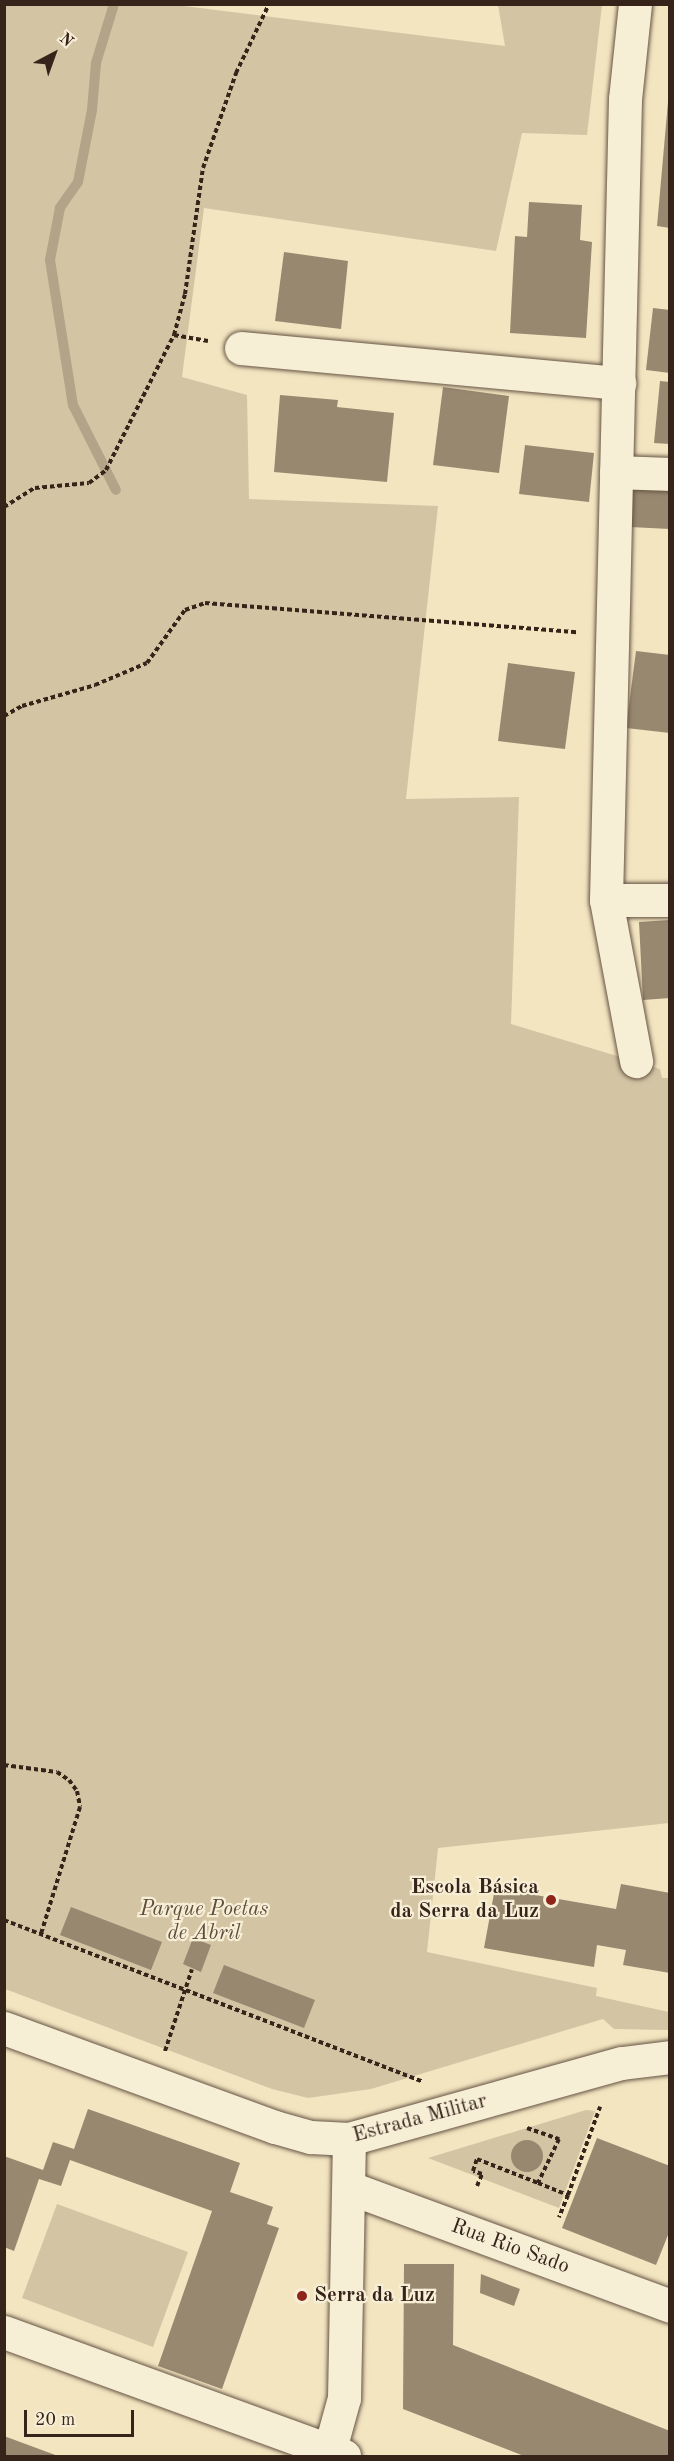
<!DOCTYPE html>
<html>
<head>
<meta charset="utf-8">
<style>
	body { margin:0 }
	#map { position:relative; width:674px; height:2461px; overflow:hidden; background:#f3e5c0; font-family:"Old Standard TT",serif }
	div>[style] { position:absolute }
	.green>* { inset:0; background:#d3c4a4 }
	.stream>* { height:10px; margin:-5px; padding:0 5px; transform-origin:5px; border-radius:5px; background:#b3a388 }
	.building>* { inset:0; background:#988870 }
	.round { border-radius:50% }
	.path>* { height:4px; margin-top:-2px; transform-origin:0; background:repeating-linear-gradient(90deg,#36241a 0 4.5px,transparent 0 7.5px) }
	.roads { filter:drop-shadow(0 0 2px #655444) drop-shadow(0 0 2px #655444) }
	.minor>* { height:33px; margin:-16.5px; padding:0 16.5px; transform-origin:16.5px; border-radius:16.5px; background:#f7eed6 }
	.tertiary>* { height:33px; margin:-16.5px; padding:0 16.5px; transform-origin:16.5px; border-radius:16.5px; background:#f7eed6 }
	.dots>* { width:16px; height:16px; translate:-50% -50%; box-sizing:border-box; border:3px solid #f7eed6; border-radius:50% }
	span { translate:-50% -50%; white-space:nowrap; text-align:center; line-height:1.15; -webkit-text-stroke:4.5px #f7eed6; paint-order:stroke }
	.poi-label { font-size:21px; color:#36241a; font-weight:700 }
	.right { translate:-100% -50%; text-align:right }
	.left { translate:0 -50%; text-align:left }
	.park-label { font-size:21px; color:#5d4c3c; font-style:italic }
	.street-label { font-size:21px; color:#36241a }
	.frame { position:absolute; inset:0; border:6px solid #36241a; pointer-events:none }
	.north { position:absolute; left:24px; top:24px; width:60px; height:60px; -webkit-text-stroke:4px #f7eed6; paint-order:stroke; rotate:41deg; font-size:16px; font-weight:700; line-height:24px; text-align:center; color:#36241a }
	.north::after { content:''; display:block; margin:auto; width:21px; height:27px; background:#36241a; clip-path:polygon(50% 0,100% 100%,50% 72%,0 100%) }
	.scale { position:absolute; left:24px; top:2410px; width:110px; height:27px; box-sizing:border-box; border:3px solid #36241a; border-top:0; padding-left:8px; font-size:18px; line-height:21px; white-space:nowrap; color:#36241a; -webkit-text-stroke:4px #f7eed6; paint-order:stroke }
</style>
</head>
<body>
<div id="map">
	<div class="green">
		<i style="clip-path:polygon(4px 5px,176px 5px,505px 46px,498px 5px,602px 5px,587px 135px,522px 133px,496px 251px,204px 208px,182px 377px,247px 395px,249px 499px,438px 506px,406px 799px,519px 797px,511px 1024px,660px 1069px,662px 1078px,669px 1078px,669px 1823px,438px 1848px,427px 1952px,597px 1988px,596px 1996px,669px 2012px,669px 2030px,614px 2029px,603px 2019px,371px 2089px,308px 2098px,272px 2089px,5px 1989px)"></i>
		<i style="clip-path:polygon(586px 2110px,595px 2111px,559px 2208px,428px 2158px)"></i>
		<i style="clip-path:polygon(57px 2204px,188px 2252px,153px 2347px,22px 2298px)"></i>
	</div>
	<div class="stream">
		<i style="left:114px;top:4px;width:62px;rotate:107deg"></i>
		<i style="left:96px;top:63px;width:47px;rotate:94.9deg"></i>
		<i style="left:92px;top:110px;width:73px;rotate:101deg"></i>
		<i style="left:78px;top:182px;width:32px;rotate:125deg"></i>
		<i style="left:60px;top:208px;width:53px;rotate:100.9deg"></i>
		<i style="left:50px;top:260px;width:147px;rotate:81deg"></i>
		<i style="left:73px;top:405px;width:95px;rotate:63.2deg"></i>
	</div>
	<div class="building">
		<i style="clip-path:polygon(668px 102px,670px 102px,670px 228px,657px 226px)"></i>
		<i style="clip-path:polygon(529px 202px,582px 205px,580px 240px,592px 242px,586px 338px,510px 333px,515px 236px,527px 237px)"></i>
		<i style="clip-path:polygon(284px 252px,348px 261px,341px 329px,275px 321px)"></i>
		<i style="clip-path:polygon(653px 308px,670px 310px,670px 373px,646px 370px)"></i>
		<i style="clip-path:polygon(660px 381px,670px 382px,670px 444px,654px 443px)"></i>
		<i style="clip-path:polygon(443px 387px,509px 396px,499px 473px,433px 465px)"></i>
		<i style="clip-path:polygon(280px 395px,338px 400px,337px 407px,394px 413px,387px 482px,274px 472px)"></i>
		<i style="clip-path:polygon(525px 445px,594px 453px,589px 502px,519px 494px)"></i>
		<i style="clip-path:polygon(631px 485px,670px 486px,670px 529px,630px 527px)"></i>
		<i style="clip-path:polygon(636px 651px,670px 655px,670px 733px,626px 728px)"></i>
		<i style="clip-path:polygon(508px 663px,575px 672px,565px 749px,498px 741px)"></i>
		<i style="clip-path:polygon(670px 920px,670px 998px,643px 1000px,639px 922px)"></i>
		<i style="clip-path:polygon(621px 1884px,670px 1893px,670px 1973px,623px 1965px,626px 1950px,597px 1945px,594px 1967px,484px 1948px,495px 1888px,616px 1909px)"></i>
		<i style="clip-path:polygon(71px 1907px,162px 1942px,151px 1970px,60px 1935px)"></i>
		<i style="clip-path:polygon(193px 1938px,211px 1945px,201px 1972px,183px 1964px)"></i>
		<i style="clip-path:polygon(224px 1965px,315px 2000px,304px 2028px,213px 1993px)"></i>
		<i style="clip-path:polygon(88px 2109px,240px 2163px,230px 2192px,273px 2207px,267px 2224px,279px 2228px,222px 2389px,158px 2366px,212px 2211px,70px 2160px,61px 2186px,39px 2179px,14px 2251px,4px 2247px,4px 2156px,43px 2170px,53px 2142px,74px 2149px)"></i>
		<i style="clip-path:polygon(597px 2138px,670px 2166px,670px 2230px,656px 2265px,562px 2228px)"></i>
		<i class="round" style="left:511px;top:2140px;width:32px;height:32px"></i>
		<i style="clip-path:polygon(404px 2264px,454px 2264px,453px 2345px,670px 2431px,670px 2456px,524px 2456px,403px 2409px)"></i>
		<i style="clip-path:polygon(481px 2274px,520px 2289px,514px 2306px,480px 2293px)"></i>
		<i style="clip-path:polygon(4px 2436px,58px 2456px,4px 2456px)"></i>
	</div>
	<div class="path">
		<i style="left:208px;top:341px;width:35px;rotate:-170deg"></i>
		<i style="left:174px;top:335px;width:42px;rotate:-75deg"></i>
		<i style="left:185px;top:294px;width:127px;rotate:-81.9deg"></i>
		<i style="left:203px;top:168px;width:101px;rotate:-70.8deg"></i>
		<i style="left:236px;top:73px;width:76px;rotate:-64.4deg"></i>
		<i style="left:4px;top:507px;width:36px;rotate:-32deg"></i>
		<i style="left:35px;top:488px;width:54px;rotate:-5.3deg"></i>
		<i style="left:89px;top:483px;width:21px;rotate:-37deg"></i>
		<i style="left:106px;top:470px;width:151px;rotate:-63.3deg"></i>
		<i style="left:4px;top:716px;width:21px;rotate:-29deg"></i>
		<i style="left:22px;top:706px;width:76px;rotate:-16deg"></i>
		<i style="left:95px;top:685px;width:56px;rotate:-22.9deg"></i>
		<i style="left:147px;top:663px;width:65px;rotate:-54.4deg"></i>
		<i style="left:185px;top:610px;width:21px;rotate:-19deg"></i>
		<i style="left:205px;top:603px;width:373px;rotate:4.5deg"></i>
		<i style="left:4px;top:1765px;width:53px;rotate:7.5deg"></i>
		<i style="left:57px;top:1772px;width:14px;rotate:34deg"></i>
		<i style="left:69px;top:1780px;width:14px;rotate:54deg"></i>
		<i style="left:77px;top:1791px;width:16px;rotate:79deg"></i>
		<i style="left:80px;top:1807px;width:133px;rotate:107.1deg"></i>
		<i style="left:4px;top:1920px;width:448px;rotate:21.1deg"></i>
		<i style="left:165px;top:2051px;width:86px;rotate:-71.8deg"></i>
		<i style="left:527px;top:2128px;width:34px;rotate:19deg"></i>
		<i style="left:559px;top:2139px;width:49px;rotate:115.5deg"></i>
		<i style="left:538px;top:2183px;width:32px;rotate:22deg"></i>
		<i style="left:568px;top:2195px;width:24px;rotate:112deg"></i>
		<i style="left:477px;top:2186px;width:13px;rotate:-67deg"></i>
		<i style="left:482px;top:2174px;width:9px;rotate:-162deg"></i>
		<i style="left:473px;top:2171px;width:13px;rotate:-72deg"></i>
		<i style="left:477px;top:2159px;width:66px;rotate:21.5deg"></i>
		<i style="left:568px;top:2195px;width:94px;rotate:-70deg"></i>
	</div>
	<div class="roads">
		<div class="minor">
			<i style="left:635px;top:4px;width:96px;rotate:96deg"></i>
			<i style="left:625px;top:99px;width:801px;rotate:91.36deg"></i>
			<i style="left:606px;top:900px;width:164px;rotate:79.4deg"></i>
			<i style="left:241px;top:348px;width:380px;rotate:5.3deg"></i>
			<i style="left:616px;top:472px;width:54px;rotate:2.1deg"></i>
			<i style="left:606px;top:900px;width:64px"></i>
			<i style="left:350px;top:2188px;width:341px;rotate:20.2deg"></i>
			<i style="left:4px;top:2332px;width:362px;rotate:20deg"></i>
			<i style="left:328px;top:2456px;width:60px;rotate:-74.6deg"></i>
			<i style="left:344px;top:2398px;width:259px;rotate:-88.9deg"></i>
		</div>
		<div class="tertiary">
			<i style="left:4px;top:2028px;width:289px;rotate:20.1deg"></i>
			<i style="left:275px;top:2127px;width:37px;rotate:16deg"></i>
			<i style="left:311px;top:2137px;width:38px;rotate:3deg"></i>
			<i style="left:349px;top:2139px;width:283px;rotate:-15.6deg"></i>
			<i style="left:622px;top:2063px;width:48px;rotate:-7.1deg"></i>
		</div>
	</div>
	<div class="dots">
		<i style="left:551px;top:1900px;background:#8f2418"></i>
		<i style="left:302px;top:2296px;background:#8f2418"></i>
	</div>
	<div class="poi-label">
		<span class="right" style="left:539px;top:1900px">Escola Básica<br>da Serra da Luz</span>
		<span class="left" style="left:314px;top:2296px">Serra da Luz</span>
	</div>
	<div class="park-label">
		<span style="left:204px;top:1922px">Parque Poetas<br>de Abril</span>
	</div>
	<div class="street-label">
		<span style="left:420px;top:2119px;rotate:-15deg">Estrada Militar</span>
		<span style="left:510px;top:2247px;rotate:20deg">Rua Rio Sado</span>
	</div>
	<div class="frame"></div>
	<div class="north">N</div>
	<div class="scale">20 m</div>
</div>
</body>
</html>
